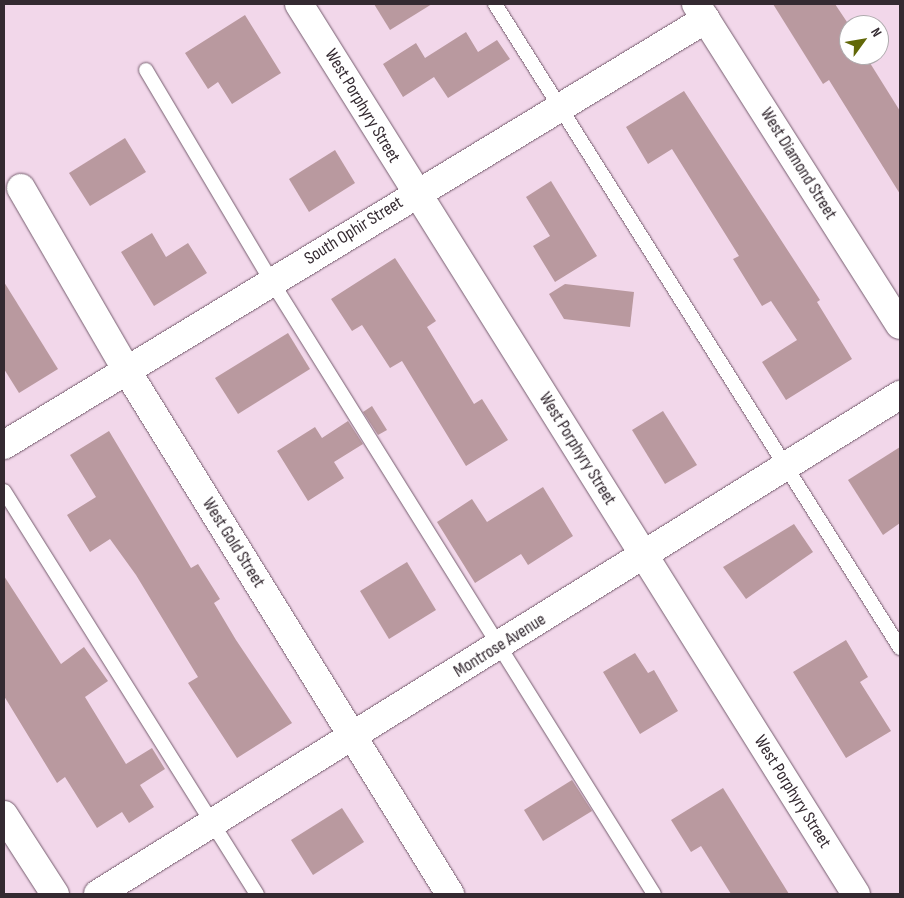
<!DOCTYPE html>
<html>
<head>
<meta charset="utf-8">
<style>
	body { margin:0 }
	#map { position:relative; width:904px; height:898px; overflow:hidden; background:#f2d7ea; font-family:"Sofia Sans Condensed",sans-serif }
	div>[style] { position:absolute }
	.building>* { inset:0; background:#b9999f }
	.roads { filter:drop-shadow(0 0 1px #755d6e) drop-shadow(0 0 1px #755d6e) }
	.service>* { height:14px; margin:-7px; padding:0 7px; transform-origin:7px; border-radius:7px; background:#fff }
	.minor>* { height:28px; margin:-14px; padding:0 14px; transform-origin:14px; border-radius:14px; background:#fff }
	span { translate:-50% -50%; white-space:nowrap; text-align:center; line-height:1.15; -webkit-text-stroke:5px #fff; paint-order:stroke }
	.street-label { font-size:18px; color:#342a31 }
	.frame { position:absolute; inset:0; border:5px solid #342a31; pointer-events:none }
	.north { position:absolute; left:839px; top:15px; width:50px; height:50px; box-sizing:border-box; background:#fff; border:1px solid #aeaaad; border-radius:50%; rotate:58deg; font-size:14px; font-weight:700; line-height:20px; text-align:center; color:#342a31 }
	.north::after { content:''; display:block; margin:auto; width:18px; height:22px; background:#626808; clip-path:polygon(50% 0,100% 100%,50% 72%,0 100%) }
</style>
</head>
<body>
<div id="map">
	<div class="building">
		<i style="clip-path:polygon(374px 4px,432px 4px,390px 30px)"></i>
		<i style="clip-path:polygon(773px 4px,835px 4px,849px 25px,849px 55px,865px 55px,900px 111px,900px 194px,829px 80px,823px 84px)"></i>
		<i style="clip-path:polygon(245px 15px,281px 73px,232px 104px,218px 82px,208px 89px,185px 53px)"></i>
		<i style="clip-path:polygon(466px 32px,478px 52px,497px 40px,510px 59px,448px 98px,434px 77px,403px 97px,383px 64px,416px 43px,425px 58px)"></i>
		<i style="clip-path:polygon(684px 91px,820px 300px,817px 302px,852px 359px,786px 400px,762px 362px,797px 340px,771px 301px,762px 306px,733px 259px,739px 256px,672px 149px,648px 164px,626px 127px)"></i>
		<i style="clip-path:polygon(125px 138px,146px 172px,90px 206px,69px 173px)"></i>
		<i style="clip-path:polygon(335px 150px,355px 183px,309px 212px,289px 179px)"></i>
		<i style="clip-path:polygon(551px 181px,597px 256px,555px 282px,533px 246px,550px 236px,526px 197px)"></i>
		<i style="clip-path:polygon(152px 233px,166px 257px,188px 243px,207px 273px,154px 306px,121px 252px)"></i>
		<i style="clip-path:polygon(395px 258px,436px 321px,427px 327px,452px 368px,474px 404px,482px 399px,508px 440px,466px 466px,402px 361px,390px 368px,362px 325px,352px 331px,331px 299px)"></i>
		<i style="clip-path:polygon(4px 282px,58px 369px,19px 393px,4px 369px)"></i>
		<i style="clip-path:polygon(565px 284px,634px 292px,630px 327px,564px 319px,549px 294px)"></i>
		<i style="clip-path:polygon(288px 333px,310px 369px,238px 414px,215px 378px)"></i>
		<i style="clip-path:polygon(372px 406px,387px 430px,378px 435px,363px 412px)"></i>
		<i style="clip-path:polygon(663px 411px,697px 465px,665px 484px,632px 430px)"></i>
		<i style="clip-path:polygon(348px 421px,363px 444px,334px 462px,344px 478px,308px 501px,277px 451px,315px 427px,322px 438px)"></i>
		<i style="clip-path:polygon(109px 431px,191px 568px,198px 564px,220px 599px,214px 603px,236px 640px,292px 723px,237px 758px,188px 683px,198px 677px,136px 575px,110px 539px,90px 552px,67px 515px,96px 497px,70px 455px)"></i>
		<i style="clip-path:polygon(900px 447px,900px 523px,883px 535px,848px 480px)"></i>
		<i style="clip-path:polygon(543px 487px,573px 536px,528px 565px,521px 554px,475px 583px,437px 522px,472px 499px,487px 522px)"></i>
		<i style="clip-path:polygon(794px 524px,813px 552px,746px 599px,723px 567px)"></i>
		<i style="clip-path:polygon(407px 562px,436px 610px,389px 639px,360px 591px)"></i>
		<i style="clip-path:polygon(4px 576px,61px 664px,84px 647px,108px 681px,85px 697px,126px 764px,152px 748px,165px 769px,140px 785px,154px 807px,129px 823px,122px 812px,97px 828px,65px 777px,57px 783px,4px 696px)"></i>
		<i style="clip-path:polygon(846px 640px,868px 677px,860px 682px,891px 731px,846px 758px,793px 672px)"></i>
		<i style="clip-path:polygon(635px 653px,648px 673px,654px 670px,678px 711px,640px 734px,603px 672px)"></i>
		<i style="clip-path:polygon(572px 780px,592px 811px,543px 841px,524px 810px)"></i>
		<i style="clip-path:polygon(723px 788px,738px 812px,789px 894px,731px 894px,701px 846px,691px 852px,671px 820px)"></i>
		<i style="clip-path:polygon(342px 808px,364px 842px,313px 875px,291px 840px)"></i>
	</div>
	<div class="roads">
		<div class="service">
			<i style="left:495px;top:4px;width:761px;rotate:57.83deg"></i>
			<i style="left:146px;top:70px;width:247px;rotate:59.3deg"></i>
			<i style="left:272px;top:282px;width:721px;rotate:58.03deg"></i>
			<i style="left:4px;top:491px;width:476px;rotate:57.9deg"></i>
		</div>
		<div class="minor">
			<i style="left:299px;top:4px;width:1050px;rotate:57.96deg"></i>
			<i style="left:696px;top:4px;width:380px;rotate:57.6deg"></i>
			<i style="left:21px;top:188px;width:211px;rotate:59.9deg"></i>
			<i style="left:127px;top:371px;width:615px;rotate:58.3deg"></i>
			<i style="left:4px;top:445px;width:821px;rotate:-31.25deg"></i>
			<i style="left:4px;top:815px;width:94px;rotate:57.2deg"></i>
			<i style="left:98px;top:894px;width:945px;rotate:-31.89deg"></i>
		</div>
	</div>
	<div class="street-label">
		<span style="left:362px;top:106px;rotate:59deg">West Porphyry Street</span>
		<span style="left:798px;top:164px;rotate:58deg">West Diamond Street</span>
		<span style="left:354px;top:231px;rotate:-32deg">South Ophir Street</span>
		<span style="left:577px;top:449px;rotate:58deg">West Porphyry Street</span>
		<span style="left:233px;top:543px;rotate:58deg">West Gold Street</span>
		<span style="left:500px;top:646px;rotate:-32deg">Montrose Avenue</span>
		<span style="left:792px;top:792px;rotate:58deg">West Porphyry Street</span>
	</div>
	<div class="frame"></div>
	<div class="north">N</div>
</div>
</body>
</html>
